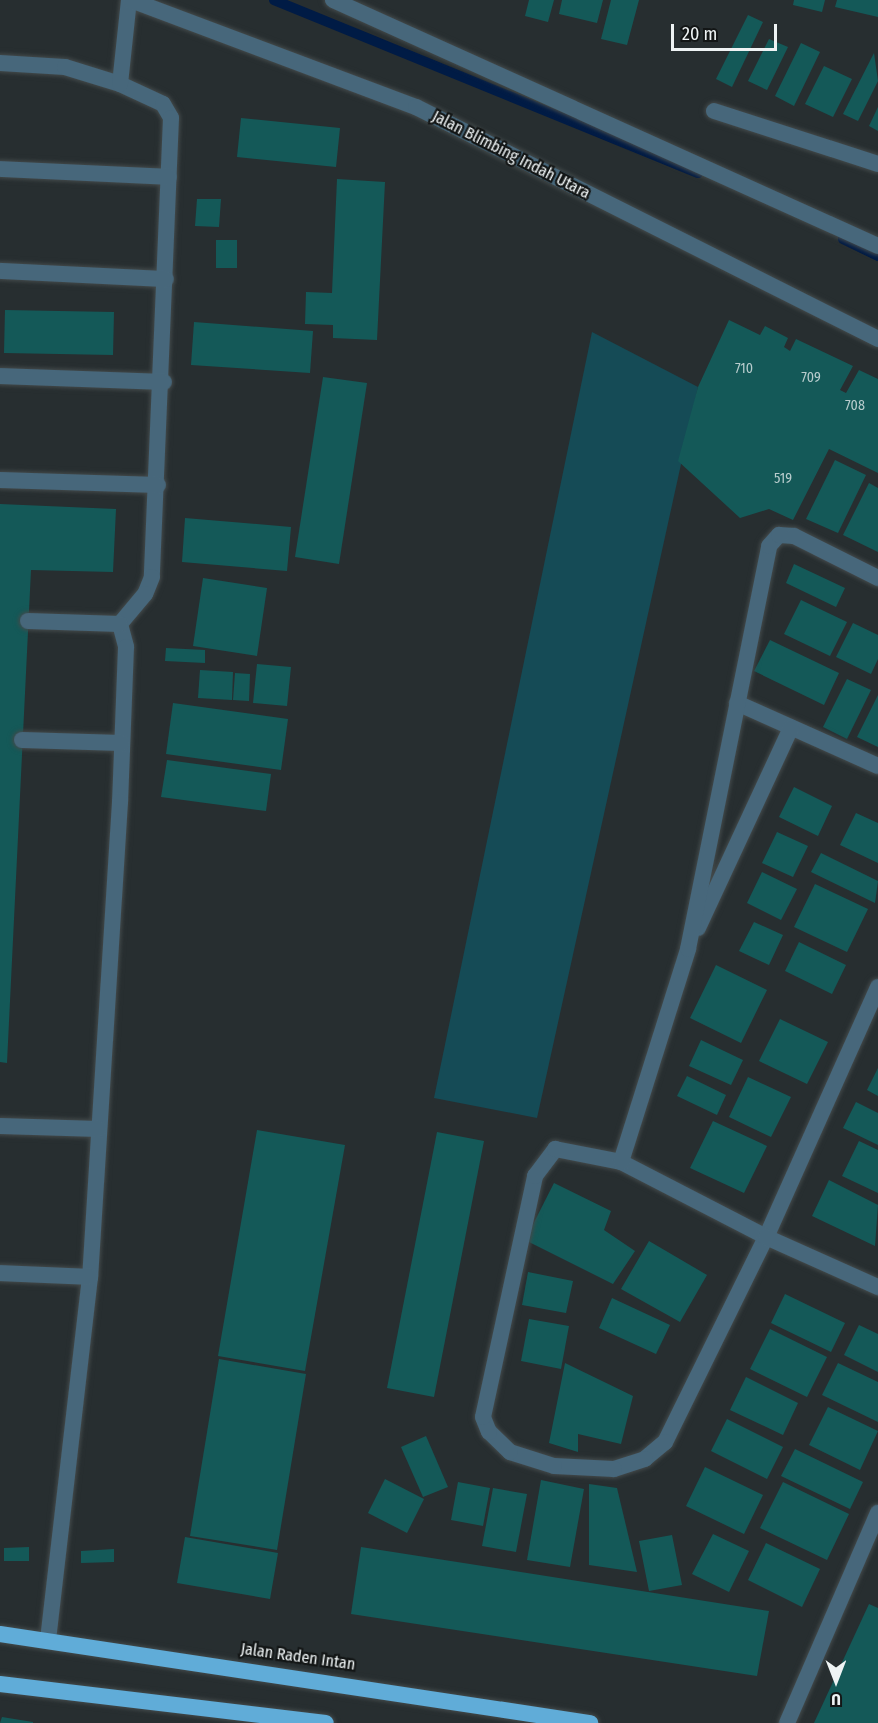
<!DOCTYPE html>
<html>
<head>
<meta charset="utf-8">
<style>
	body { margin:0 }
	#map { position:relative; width:878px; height:1723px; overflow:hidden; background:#272e30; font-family:"Fira Sans Condensed",sans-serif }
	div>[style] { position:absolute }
	.green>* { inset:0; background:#154b56 }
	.stream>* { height:10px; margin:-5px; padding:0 5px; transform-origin:5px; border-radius:5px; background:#001b45 }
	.building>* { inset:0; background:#145958 }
	.roads { filter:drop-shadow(0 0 2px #434a4b) drop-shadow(0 0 2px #434a4b) }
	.service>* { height:16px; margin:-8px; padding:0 8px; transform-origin:8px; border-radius:8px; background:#47677b }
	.minor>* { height:16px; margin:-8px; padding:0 8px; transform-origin:8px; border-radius:8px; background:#47677b }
	.trunk>* { height:16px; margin:-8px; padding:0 8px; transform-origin:8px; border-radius:8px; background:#60acd8 }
	span { translate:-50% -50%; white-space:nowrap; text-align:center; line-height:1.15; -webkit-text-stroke:4.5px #131616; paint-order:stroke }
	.number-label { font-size:14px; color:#b8cccd }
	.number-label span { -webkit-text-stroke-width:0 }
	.street-label { font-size:16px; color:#eef3f4 }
	.north { position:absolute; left:806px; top:1651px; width:60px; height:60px; -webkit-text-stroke:4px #131616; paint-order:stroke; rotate:180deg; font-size:16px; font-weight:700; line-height:24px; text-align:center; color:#eef3f4 }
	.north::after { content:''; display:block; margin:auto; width:21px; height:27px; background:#eef3f4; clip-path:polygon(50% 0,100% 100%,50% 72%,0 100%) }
	.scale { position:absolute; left:671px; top:24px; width:106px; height:27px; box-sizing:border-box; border:3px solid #eef3f4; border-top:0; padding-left:8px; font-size:18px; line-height:21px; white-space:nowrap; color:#eef3f4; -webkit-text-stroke:4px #131616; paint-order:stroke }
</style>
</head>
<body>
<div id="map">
	<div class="green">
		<i style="clip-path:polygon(592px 332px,698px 387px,537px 1118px,434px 1098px)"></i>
	</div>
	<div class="stream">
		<i style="left:274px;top:0;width:458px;rotate:22.2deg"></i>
		<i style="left:843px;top:239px;width:39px;rotate:26deg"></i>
	</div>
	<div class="building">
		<i style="clip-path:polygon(529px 0,554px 0,548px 22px,525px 16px)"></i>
		<i style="clip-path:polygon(562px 0,603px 0,597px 23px,559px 14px)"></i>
		<i style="clip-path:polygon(611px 0,639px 0,627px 45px,601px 39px)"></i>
		<i style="clip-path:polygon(794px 0,825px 0,822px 12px,793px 5px)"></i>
		<i style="clip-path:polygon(837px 0,878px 0,878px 17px,835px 7px)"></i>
		<i style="clip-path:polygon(748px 15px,763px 22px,732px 87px,716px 79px)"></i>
		<i style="clip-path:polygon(769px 39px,788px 47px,767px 90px,748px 81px)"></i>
		<i style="clip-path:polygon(801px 43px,820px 52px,794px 106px,775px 96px)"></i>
		<i style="clip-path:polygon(874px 53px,878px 81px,858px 121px,843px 114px)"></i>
		<i style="clip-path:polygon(824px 66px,852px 79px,833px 117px,805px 104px)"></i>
		<i style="clip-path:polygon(878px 107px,878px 131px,869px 126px)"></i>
		<i style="clip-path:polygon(241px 118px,340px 128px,336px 167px,237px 157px)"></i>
		<i style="clip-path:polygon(337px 179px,385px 182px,377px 340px,333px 338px,333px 325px,305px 324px,306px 292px,332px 293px)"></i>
		<i style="clip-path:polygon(197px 199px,221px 199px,219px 227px,195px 226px)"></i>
		<i style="clip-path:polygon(216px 240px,237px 240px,237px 268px,216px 268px)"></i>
		<i style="clip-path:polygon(5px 310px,114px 312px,113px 355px,4px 353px)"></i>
		<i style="clip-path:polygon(729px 320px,760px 335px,765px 326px,788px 338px,784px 347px,790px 351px,796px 339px,853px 366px,840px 390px,846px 393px,859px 370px,878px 379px,878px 473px,829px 449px,793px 520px,769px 509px,740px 518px,678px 461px,698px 387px)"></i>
		<i style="clip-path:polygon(194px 322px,313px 331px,310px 373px,191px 365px)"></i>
		<i style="clip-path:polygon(323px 377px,367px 383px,339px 564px,295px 557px)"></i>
		<i style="clip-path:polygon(835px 460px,866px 475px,838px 533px,806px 519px)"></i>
		<i style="clip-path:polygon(869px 483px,878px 488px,878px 552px,843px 535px)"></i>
		<i style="clip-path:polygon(0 504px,116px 509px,113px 572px,31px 570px,7px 1063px,0 1062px)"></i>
		<i style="clip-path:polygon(185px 518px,291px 527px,287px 571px,182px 562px)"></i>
		<i style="clip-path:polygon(794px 564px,845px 588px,836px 607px,786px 583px)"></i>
		<i style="clip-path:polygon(203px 578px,267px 588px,257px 656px,193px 646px)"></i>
		<i style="clip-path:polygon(801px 600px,847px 622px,830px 656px,784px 634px)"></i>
		<i style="clip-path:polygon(853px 623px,878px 635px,878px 659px,871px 674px,836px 657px)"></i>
		<i style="clip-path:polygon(770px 640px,839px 673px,824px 705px,754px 671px)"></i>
		<i style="clip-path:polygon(166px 648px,205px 650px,205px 663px,165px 661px)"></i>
		<i style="clip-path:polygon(257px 664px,291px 667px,287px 706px,253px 703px)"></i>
		<i style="clip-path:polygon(200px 670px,233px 672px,232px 700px,198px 698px)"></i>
		<i style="clip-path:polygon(235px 673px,250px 674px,249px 701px,233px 700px)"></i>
		<i style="clip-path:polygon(847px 679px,871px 690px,847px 739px,823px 727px)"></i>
		<i style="clip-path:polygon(878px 695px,878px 747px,857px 737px)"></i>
		<i style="clip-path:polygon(173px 703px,288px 719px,281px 770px,166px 754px)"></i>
		<i style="clip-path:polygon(167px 760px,271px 774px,266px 811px,161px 797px)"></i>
		<i style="clip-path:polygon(794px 787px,832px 806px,818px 836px,779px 817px)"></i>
		<i style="clip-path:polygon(856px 813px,878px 823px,878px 863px,840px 845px)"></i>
		<i style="clip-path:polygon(777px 832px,808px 846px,793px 877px,762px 863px)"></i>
		<i style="clip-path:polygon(821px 853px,878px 881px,875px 903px,811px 872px)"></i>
		<i style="clip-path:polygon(762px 872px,797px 889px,781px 920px,747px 903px)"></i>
		<i style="clip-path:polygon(815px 884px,868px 909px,847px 952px,794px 927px)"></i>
		<i style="clip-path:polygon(754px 922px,783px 935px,769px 965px,739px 951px)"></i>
		<i style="clip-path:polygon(799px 942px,846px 965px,832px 994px,785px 971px)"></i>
		<i style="clip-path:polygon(716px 965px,767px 990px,741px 1043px,690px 1018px)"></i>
		<i style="clip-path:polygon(780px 1019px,828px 1042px,807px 1084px,759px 1061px)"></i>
		<i style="clip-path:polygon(701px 1040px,743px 1060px,731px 1085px,689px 1066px)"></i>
		<i style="clip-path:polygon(878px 1068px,878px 1096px,867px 1090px)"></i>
		<i style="clip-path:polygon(687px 1076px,726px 1095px,717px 1115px,677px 1096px)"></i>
		<i style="clip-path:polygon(748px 1077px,791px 1097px,771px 1137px,729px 1117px)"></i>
		<i style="clip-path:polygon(856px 1102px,878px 1113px,878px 1145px,843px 1128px)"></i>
		<i style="clip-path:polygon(713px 1121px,767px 1146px,744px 1193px,690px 1168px)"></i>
		<i style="clip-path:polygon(257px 1130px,345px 1145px,305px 1371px,218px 1356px)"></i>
		<i style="clip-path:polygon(437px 1132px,484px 1141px,434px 1397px,387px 1388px)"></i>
		<i style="clip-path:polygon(859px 1141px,878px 1150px,878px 1193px,842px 1176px)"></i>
		<i style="clip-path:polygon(829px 1180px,878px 1205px,875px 1246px,812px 1216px)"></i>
		<i style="clip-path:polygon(554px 1183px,611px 1211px,604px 1230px,635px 1251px,613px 1284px,525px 1240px)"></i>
		<i style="clip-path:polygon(649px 1241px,707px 1275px,680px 1322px,621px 1289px)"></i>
		<i style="clip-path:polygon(528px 1272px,573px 1281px,566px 1313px,522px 1305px)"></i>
		<i style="clip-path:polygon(785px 1294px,845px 1323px,831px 1352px,771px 1323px)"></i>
		<i style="clip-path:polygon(612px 1298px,670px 1325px,656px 1354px,599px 1328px)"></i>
		<i style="clip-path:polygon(529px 1319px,569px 1326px,561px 1369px,521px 1361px)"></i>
		<i style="clip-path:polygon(859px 1325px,878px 1334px,878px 1372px,844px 1355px)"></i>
		<i style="clip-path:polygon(770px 1329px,827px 1357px,807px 1397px,750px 1369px)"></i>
		<i style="clip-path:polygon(219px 1359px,306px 1374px,277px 1550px,190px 1536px)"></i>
		<i style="clip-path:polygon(565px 1363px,633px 1396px,621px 1444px,578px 1434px,578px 1452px,549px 1443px)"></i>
		<i style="clip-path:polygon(838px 1363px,878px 1382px,878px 1422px,822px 1395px)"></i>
		<i style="clip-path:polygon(746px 1377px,798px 1403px,783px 1435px,730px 1410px)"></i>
		<i style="clip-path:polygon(828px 1407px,878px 1431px,860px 1470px,809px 1445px)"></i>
		<i style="clip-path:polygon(727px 1419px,783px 1447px,767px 1479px,711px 1451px)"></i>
		<i style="clip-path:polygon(426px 1436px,448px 1487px,423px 1497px,401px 1447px)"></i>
		<i style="clip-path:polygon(795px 1449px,863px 1482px,850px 1509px,781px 1476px)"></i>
		<i style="clip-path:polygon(705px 1467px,763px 1495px,744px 1534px,686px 1506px)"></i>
		<i style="clip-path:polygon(385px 1479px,424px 1499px,407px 1533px,368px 1513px)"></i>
		<i style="clip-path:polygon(541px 1480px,584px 1489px,570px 1567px,527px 1560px)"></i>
		<i style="clip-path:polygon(458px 1482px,490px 1488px,483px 1526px,451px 1520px)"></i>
		<i style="clip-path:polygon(783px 1482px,849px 1514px,827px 1560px,760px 1528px)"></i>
		<i style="clip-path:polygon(589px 1484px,617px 1488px,637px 1572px,589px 1565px)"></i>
		<i style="clip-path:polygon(493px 1488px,527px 1494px,516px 1552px,482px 1546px)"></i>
		<i style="clip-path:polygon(713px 1534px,749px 1551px,729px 1592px,692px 1574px)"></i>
		<i style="clip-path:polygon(672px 1535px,682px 1585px,649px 1591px,639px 1541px)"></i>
		<i style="clip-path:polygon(185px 1537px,278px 1553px,270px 1599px,177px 1583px)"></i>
		<i style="clip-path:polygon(766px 1543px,820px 1569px,802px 1607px,748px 1580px)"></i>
		<i style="clip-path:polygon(29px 1547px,29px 1561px,4px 1561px,4px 1548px)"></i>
		<i style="clip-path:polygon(361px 1547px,769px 1611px,757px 1676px,351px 1614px)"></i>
		<i style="clip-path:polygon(114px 1549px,114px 1562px,81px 1563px,81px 1551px)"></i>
		<i style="clip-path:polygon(869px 1604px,878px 1608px,878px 1723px,814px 1723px)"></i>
		<i style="clip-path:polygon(2px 1717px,33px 1722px,33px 1723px,0 1723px)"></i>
	</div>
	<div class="roads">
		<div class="service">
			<i style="left:0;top:63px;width:65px;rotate:3.5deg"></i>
			<i style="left:65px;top:67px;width:58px;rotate:17.2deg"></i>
			<i style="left:120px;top:84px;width:47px;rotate:24.9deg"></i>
			<i style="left:163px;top:104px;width:16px;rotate:60deg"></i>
			<i style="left:171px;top:118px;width:459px;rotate:92.4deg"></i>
			<i style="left:152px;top:577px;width:18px;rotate:112deg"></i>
			<i style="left:145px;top:594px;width:39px;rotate:130deg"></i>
			<i style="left:120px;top:624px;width:24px;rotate:75deg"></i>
			<i style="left:126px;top:647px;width:155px;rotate:92.2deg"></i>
			<i style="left:120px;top:802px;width:476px;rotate:93.6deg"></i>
			<i style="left:90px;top:1277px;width:363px;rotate:96.6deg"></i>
			<i style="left:120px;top:84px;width:84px;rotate:-83.9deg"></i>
			<i style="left:0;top:169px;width:169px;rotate:2.7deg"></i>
			<i style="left:0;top:271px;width:166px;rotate:2.8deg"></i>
			<i style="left:0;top:376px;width:164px;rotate:2.1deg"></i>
			<i style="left:0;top:480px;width:158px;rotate:1.8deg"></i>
			<i style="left:28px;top:621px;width:92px;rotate:1.9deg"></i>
			<i style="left:22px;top:740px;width:100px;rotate:1.7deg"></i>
			<i style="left:0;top:1126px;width:99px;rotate:1.7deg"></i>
			<i style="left:0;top:1273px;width:90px;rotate:2.5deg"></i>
		</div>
		<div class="minor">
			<i style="left:131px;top:0;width:304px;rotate:20.6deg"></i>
			<i style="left:416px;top:107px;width:517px;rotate:26.66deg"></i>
			<i style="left:333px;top:0;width:598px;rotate:24.29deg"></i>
			<i style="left:714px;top:111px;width:172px;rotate:17.9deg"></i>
			<i style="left:737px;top:703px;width:154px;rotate:24.1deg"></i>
			<i style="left:698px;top:928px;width:221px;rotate:-65.1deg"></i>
			<i style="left:878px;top:987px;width:274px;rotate:114.1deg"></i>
			<i style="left:766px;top:1237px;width:229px;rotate:116.2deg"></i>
			<i style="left:665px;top:1442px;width:26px;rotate:140deg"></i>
			<i style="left:645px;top:1459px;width:33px;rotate:162deg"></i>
			<i style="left:614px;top:1469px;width:60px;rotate:-177.1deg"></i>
			<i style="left:554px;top:1466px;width:46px;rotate:-162.3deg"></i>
			<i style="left:510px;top:1452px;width:29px;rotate:-136deg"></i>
			<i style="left:489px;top:1432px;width:16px;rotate:-112deg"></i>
			<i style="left:483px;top:1417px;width:247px;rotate:-77.8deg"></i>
			<i style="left:535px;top:1176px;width:34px;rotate:-53deg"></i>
			<i style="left:555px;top:1149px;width:67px;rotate:11.1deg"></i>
			<i style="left:621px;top:1162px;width:163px;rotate:27.3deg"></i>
			<i style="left:766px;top:1237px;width:123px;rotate:24.1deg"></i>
			<i style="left:621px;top:1162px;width:223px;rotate:-72.5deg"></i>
			<i style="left:688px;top:949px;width:411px;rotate:-78.6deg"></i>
			<i style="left:769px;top:546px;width:15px;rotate:-48deg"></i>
			<i style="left:779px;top:535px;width:15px;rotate:4deg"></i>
			<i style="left:794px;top:536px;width:94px;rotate:26.6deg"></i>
			<i style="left:787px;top:1723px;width:229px;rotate:-66.6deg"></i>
		</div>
		<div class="trunk">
			<i style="left:0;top:1634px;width:597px;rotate:8.58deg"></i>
			<i style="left:0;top:1684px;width:328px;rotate:6.8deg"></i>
		</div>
	</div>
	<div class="number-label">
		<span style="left:744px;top:369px">710</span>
		<span style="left:811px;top:378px">709</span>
		<span style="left:855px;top:406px">708</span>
		<span style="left:783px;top:479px">519</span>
	</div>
	<div class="street-label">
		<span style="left:511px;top:155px;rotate:27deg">Jalan Blimbing Indah Utara</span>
		<span style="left:298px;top:1657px;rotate:8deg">Jalan Raden Intan</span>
	</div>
	<div class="north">U</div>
	<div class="scale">20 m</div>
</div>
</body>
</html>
